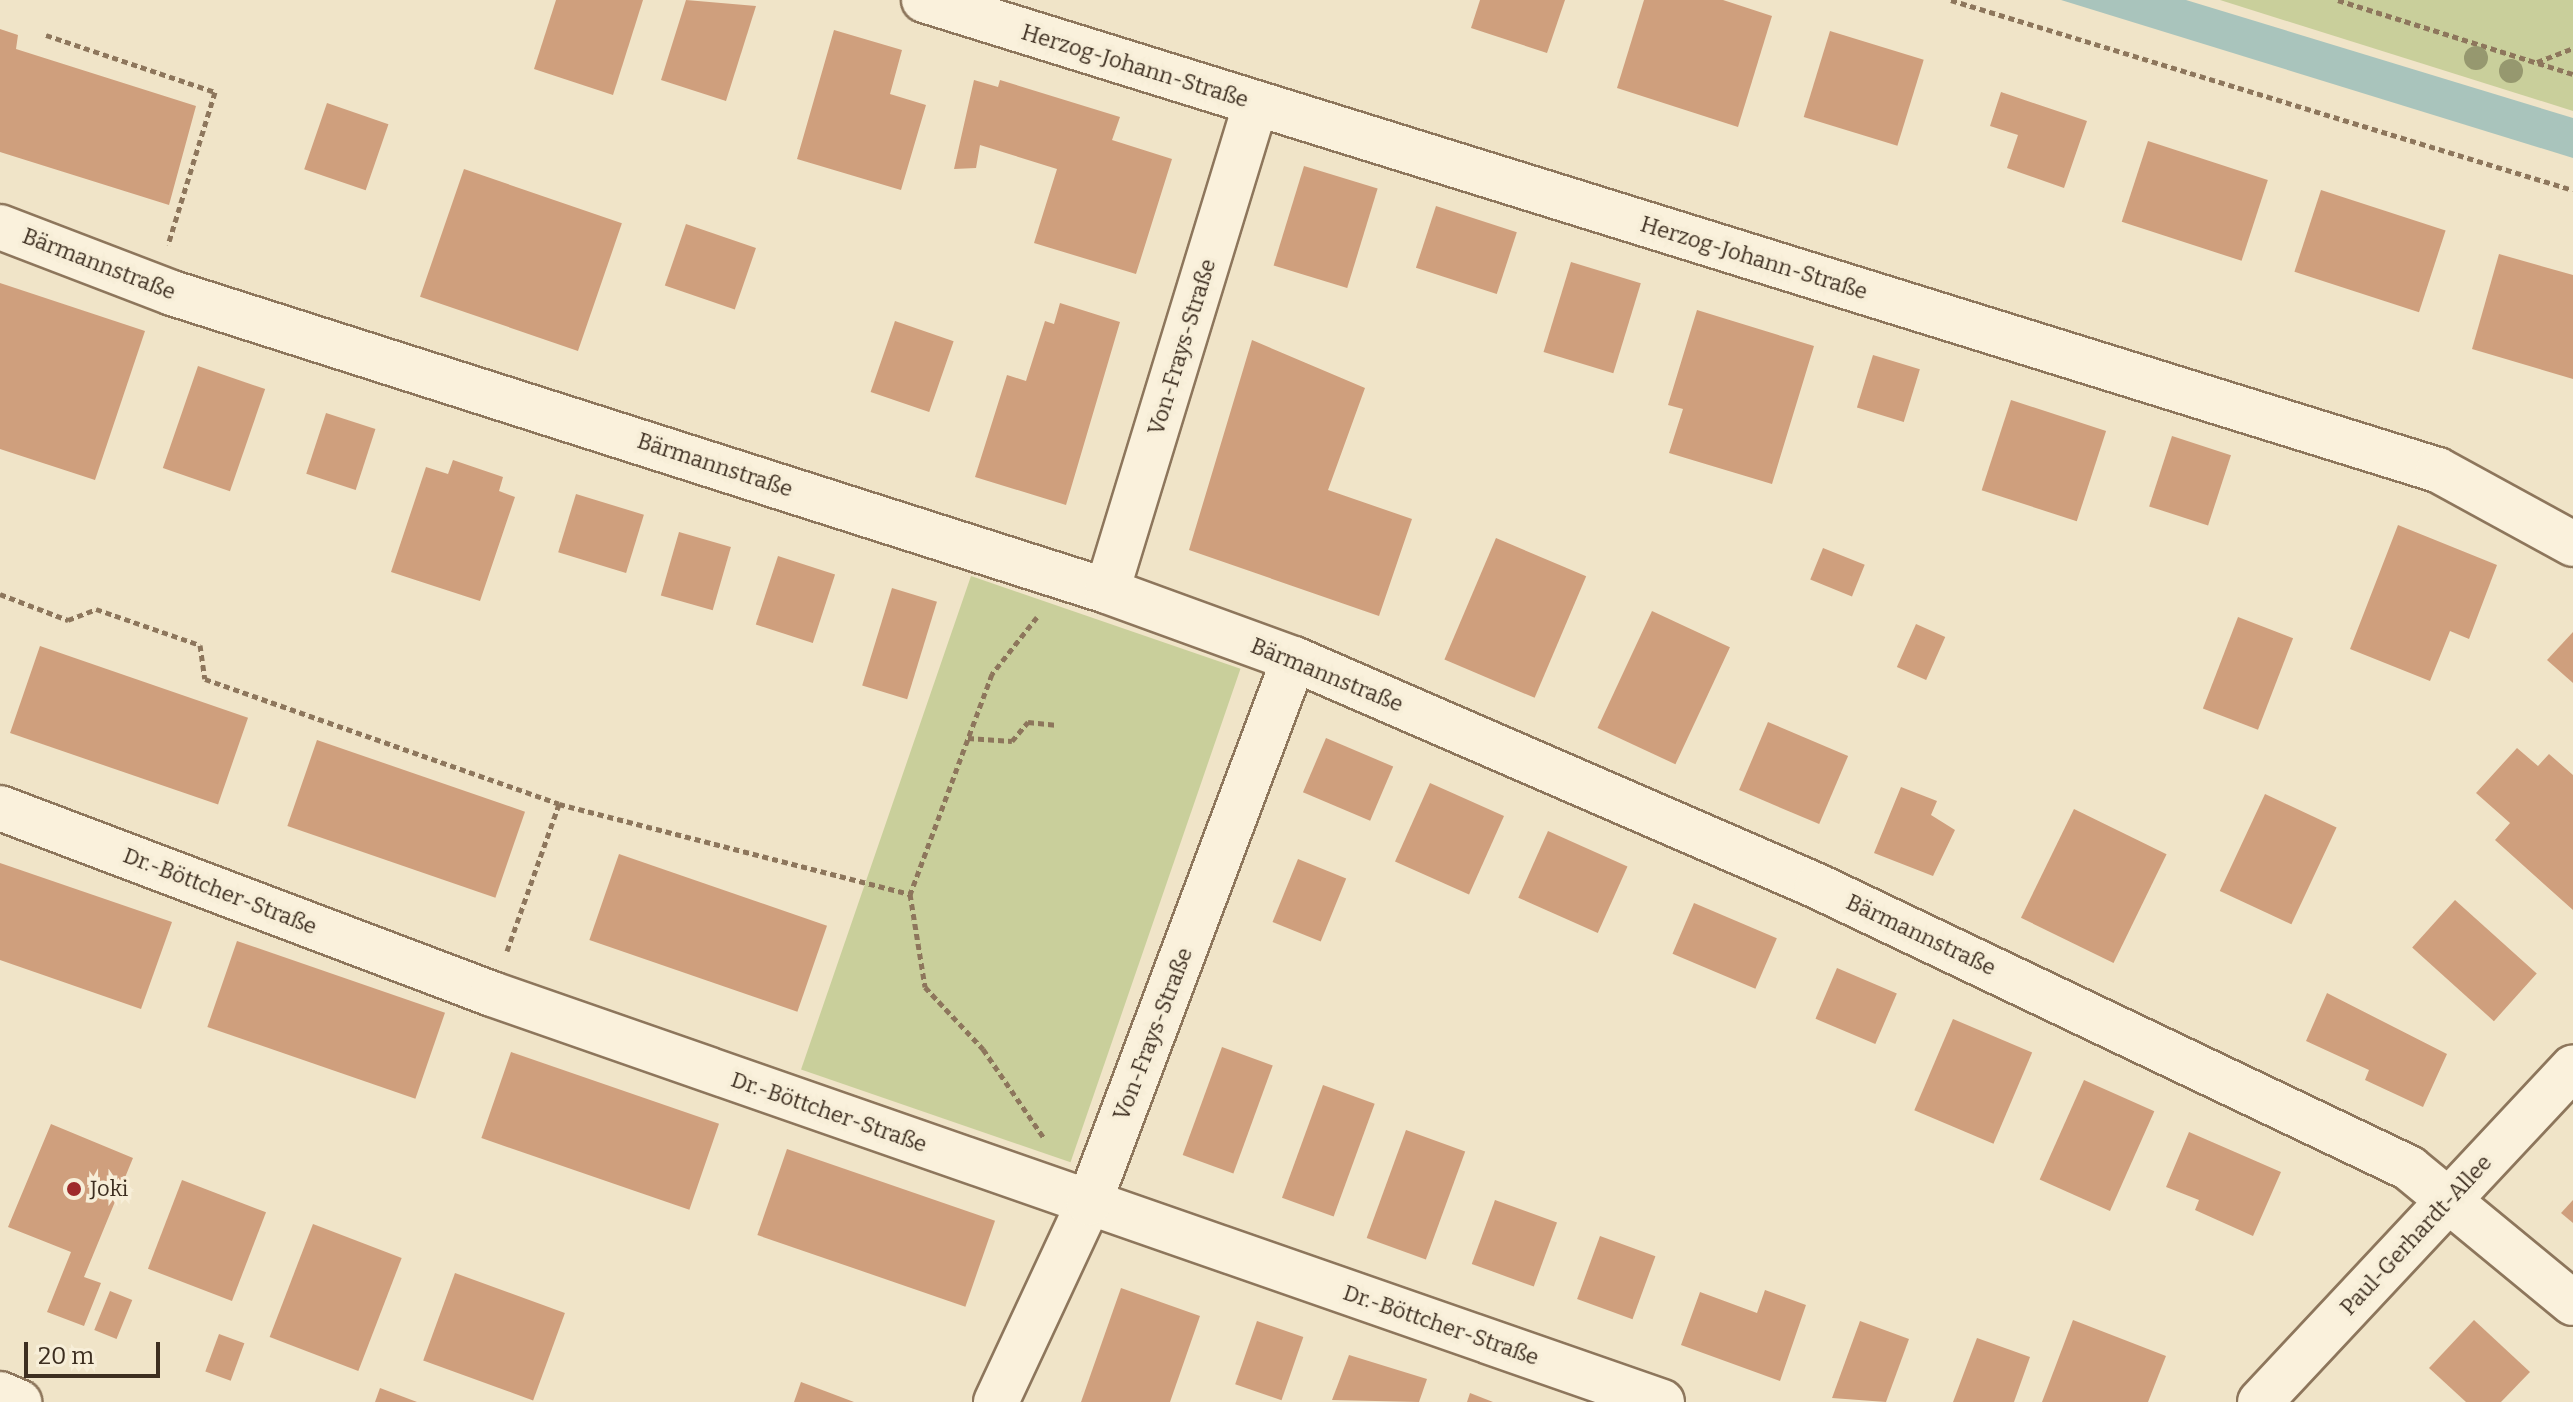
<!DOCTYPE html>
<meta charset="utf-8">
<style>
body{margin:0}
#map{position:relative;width:2573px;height:1402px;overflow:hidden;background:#f0e4c8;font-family:Bitter,serif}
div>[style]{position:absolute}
.green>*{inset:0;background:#c9cf9b;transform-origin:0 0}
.water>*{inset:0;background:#a9c4bc}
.building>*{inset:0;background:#cf9f7d;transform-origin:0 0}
.path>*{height:5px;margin-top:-2.5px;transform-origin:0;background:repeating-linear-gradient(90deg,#8d765c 0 6px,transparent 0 10px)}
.roads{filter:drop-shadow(2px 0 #8d765c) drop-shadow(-2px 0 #8d765c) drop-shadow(0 2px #8d765c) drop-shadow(0 -2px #8d765c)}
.minor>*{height:44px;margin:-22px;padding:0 22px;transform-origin:22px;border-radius:22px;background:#faf1dc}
.trees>*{width:24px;height:24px;margin:-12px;border-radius:50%;background:#96986f}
.dots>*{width:22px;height:22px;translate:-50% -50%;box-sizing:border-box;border:4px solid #f7eed8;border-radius:50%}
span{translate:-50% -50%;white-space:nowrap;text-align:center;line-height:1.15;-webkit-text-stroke:7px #f7eed8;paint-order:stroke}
.street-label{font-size:22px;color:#3d2e20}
.poi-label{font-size:22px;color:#3d2e20}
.left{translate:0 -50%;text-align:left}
.scale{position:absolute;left:24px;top:1342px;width:136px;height:36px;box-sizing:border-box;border:4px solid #3d2e20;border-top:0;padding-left:10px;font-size:24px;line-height:28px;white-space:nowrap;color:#3d2e20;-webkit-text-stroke:6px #f7eed8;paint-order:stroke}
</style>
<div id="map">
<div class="green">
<i style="clip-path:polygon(2220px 0,2573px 0,2573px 111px)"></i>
<i style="left:971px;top:576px;width:285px;height:522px;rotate:19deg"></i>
</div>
<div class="water">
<i style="clip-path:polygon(2061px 0,2186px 0,2573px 118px,2573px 158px)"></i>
</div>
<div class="building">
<i style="clip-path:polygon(556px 0,643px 0,613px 95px,534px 69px)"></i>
<i style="clip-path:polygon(686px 0,756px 6px,726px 101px,661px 80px)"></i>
<i style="clip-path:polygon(1480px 0,1565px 0,1547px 53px,1471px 28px)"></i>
<i style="clip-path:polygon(1644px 0,1723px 0,1772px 16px,1738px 127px,1617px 88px)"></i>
<i style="clip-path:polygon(0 29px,18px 35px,16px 49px,196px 106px,169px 205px,0 152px)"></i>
<i style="clip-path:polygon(834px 30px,902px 50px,890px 94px,926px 105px,901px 190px,797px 159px)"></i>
<i style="left:1830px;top:31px;width:98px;height:90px;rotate:17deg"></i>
<i style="clip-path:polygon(974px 80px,998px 87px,1000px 80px,1120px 117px,1112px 140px,1172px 159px,1136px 274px,1034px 243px,1057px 169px,980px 145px,976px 168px,954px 169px)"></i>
<i style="clip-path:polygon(2001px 92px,2087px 121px,2064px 188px,2007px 168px,2018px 135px,1990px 126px)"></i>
<i style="left:327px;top:103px;width:65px;height:70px;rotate:19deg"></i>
<i style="left:2148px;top:141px;width:126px;height:85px;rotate:18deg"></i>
<i style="left:1304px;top:166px;width:77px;height:104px;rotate:17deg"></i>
<i style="left:464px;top:169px;width:167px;height:135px;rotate:19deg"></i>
<i style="left:2321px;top:190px;width:131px;height:86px;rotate:18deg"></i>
<i style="left:1436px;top:206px;width:85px;height:65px;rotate:18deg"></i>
<i style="left:686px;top:224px;width:74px;height:65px;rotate:19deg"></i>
<i style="clip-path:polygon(2499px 254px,2573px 275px,2573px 379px,2472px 349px)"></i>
<i style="left:1571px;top:262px;width:73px;height:94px;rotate:17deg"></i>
<i style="clip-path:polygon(0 283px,145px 331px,95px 480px,0 449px)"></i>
<i style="clip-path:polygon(1060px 303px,1120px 322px,1066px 505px,975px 477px,1007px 375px,1026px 381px,1045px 321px,1054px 324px)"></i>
<i style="clip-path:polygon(1697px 310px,1814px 346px,1772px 484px,1669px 453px,1683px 409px,1668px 405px)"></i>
<i style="left:895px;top:321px;width:62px;height:75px;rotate:19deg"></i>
<i style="clip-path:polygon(1252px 340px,1365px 388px,1328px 490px,1412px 519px,1379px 616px,1189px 550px)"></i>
<i style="left:1873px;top:355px;width:49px;height:55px;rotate:17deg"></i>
<i style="left:198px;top:366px;width:71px;height:108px;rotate:19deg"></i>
<i style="left:2011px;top:400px;width:100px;height:95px;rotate:18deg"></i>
<i style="left:326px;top:413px;width:52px;height:64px;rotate:18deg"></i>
<i style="left:2172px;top:436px;width:62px;height:74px;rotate:18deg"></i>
<i style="clip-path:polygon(453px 460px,503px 477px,499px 491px,515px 497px,480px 601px,391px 572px,426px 467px,448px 474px)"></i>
<i style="left:576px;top:494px;width:71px;height:61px;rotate:17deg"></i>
<i style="clip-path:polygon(2398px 525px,2497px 565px,2469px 639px,2450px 631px,2430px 681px,2350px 649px)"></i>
<i style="left:679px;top:532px;width:54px;height:66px;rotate:16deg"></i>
<i style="left:1496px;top:538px;width:98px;height:132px;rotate:23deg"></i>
<i style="left:1823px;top:548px;width:45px;height:34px;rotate:22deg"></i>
<i style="left:778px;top:556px;width:60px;height:72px;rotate:18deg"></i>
<i style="left:892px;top:588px;width:47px;height:102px;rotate:17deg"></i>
<i style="left:1652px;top:611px;width:86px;height:129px;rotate:25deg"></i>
<i style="left:2238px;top:617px;width:59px;height:98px;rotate:21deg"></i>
<i style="left:1916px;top:624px;width:32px;height:47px;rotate:24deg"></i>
<i style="clip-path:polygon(2573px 632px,2573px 683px,2547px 660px)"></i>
<i style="left:40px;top:646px;width:220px;height:92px;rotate:19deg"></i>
<i style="left:1768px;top:722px;width:87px;height:74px;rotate:23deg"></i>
<i style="left:1326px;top:738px;width:73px;height:59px;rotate:23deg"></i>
<i style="left:317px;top:740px;width:220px;height:91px;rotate:19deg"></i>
<i style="clip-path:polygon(2517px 748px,2538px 766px,2549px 754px,2573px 775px,2573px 910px,2495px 840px,2510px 823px,2476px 793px)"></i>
<i style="left:1430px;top:783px;width:81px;height:86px;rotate:24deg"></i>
<i style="clip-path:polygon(1901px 787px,1937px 801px,1931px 815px,1955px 830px,1933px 876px,1874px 853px)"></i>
<i style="left:2265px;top:794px;width:79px;height:107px;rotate:25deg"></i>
<i style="left:2074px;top:809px;width:103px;height:121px;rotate:26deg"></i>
<i style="left:1548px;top:831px;width:87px;height:73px;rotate:24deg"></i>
<i style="left:619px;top:854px;width:220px;height:91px;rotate:19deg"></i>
<i style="left:1298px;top:859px;width:52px;height:68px;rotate:22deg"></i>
<i style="clip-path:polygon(0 863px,172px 922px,141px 1009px,0 960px)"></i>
<i style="left:2455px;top:900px;width:110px;height:64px;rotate:42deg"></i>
<i style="left:1694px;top:903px;width:90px;height:55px;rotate:23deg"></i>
<i style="left:237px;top:941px;width:220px;height:91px;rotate:19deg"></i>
<i style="left:1837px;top:968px;width:65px;height:55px;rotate:23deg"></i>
<i style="clip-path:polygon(2327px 993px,2447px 1054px,2423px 1107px,2365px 1080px,2369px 1070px,2306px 1041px)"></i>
<i style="left:1953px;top:1019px;width:86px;height:99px;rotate:23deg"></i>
<i style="left:1222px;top:1047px;width:54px;height:115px;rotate:20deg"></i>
<i style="left:511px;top:1052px;width:220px;height:91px;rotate:19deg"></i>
<i style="left:2084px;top:1080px;width:77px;height:109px;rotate:24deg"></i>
<i style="left:1323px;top:1085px;width:55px;height:120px;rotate:20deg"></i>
<i style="clip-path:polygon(51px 1124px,133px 1158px,84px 1277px,101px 1283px,84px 1326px,47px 1312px,71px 1252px,8px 1227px)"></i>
<i style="left:1406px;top:1130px;width:63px;height:115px;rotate:20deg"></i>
<i style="clip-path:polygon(2189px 1132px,2281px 1172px,2253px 1236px,2195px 1210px,2199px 1200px,2166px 1187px)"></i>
<i style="left:787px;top:1149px;width:220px;height:91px;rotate:19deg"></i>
<i style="left:182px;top:1180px;width:90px;height:95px;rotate:21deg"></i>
<i style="left:1495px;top:1200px;width:66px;height:68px;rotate:20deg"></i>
<i style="clip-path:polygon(2573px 1200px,2573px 1223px,2561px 1213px)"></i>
<i style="left:313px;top:1224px;width:95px;height:121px;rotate:21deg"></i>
<i style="left:1600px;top:1236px;width:59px;height:67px;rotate:20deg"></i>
<i style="left:455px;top:1273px;width:117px;height:93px;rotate:20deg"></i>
<i style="clip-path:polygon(1121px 1288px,1200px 1316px,1170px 1402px,1081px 1402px)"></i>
<i style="clip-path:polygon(1765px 1290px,1806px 1305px,1780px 1381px,1681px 1345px,1700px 1292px,1757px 1313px)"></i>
<i style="left:110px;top:1291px;width:24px;height:42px;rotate:22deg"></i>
<i style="clip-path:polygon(2073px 1320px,2166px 1356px,2148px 1402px,2042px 1402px)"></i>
<i style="clip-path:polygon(2474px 1320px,2530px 1372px,2501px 1402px,2466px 1402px,2429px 1368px)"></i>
<i style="left:1257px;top:1321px;width:49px;height:67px;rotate:19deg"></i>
<i style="clip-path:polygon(1860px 1321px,1909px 1339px,1886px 1402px,1832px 1398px)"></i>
<i style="left:219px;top:1334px;width:27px;height:40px;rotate:20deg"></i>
<i style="clip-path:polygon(1977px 1338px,2030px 1357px,2014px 1402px,1953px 1402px)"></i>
<i style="clip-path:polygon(1349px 1355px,1427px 1379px,1419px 1402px,1332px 1400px)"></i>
<i style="clip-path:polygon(801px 1382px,854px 1402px,794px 1402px)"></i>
<i style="clip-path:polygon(380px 1388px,417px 1402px,375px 1402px)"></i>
<i style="clip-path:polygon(1470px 1393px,1493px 1402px,1467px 1402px)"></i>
</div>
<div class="path">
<i style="left:1951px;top:0;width:650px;rotate:16.99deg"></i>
<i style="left:2338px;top:0;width:246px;rotate:17.5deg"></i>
<i style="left:46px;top:35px;width:178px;rotate:18.6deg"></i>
<i style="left:215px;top:92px;width:160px;rotate:107.1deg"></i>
<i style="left:2537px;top:62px;width:39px;rotate:-21deg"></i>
<i style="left:0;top:594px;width:73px;rotate:20.9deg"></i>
<i style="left:68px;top:620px;width:30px;rotate:-21deg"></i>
<i style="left:96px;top:609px;width:110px;rotate:19.1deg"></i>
<i style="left:200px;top:645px;width:34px;rotate:82deg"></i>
<i style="left:205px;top:679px;width:375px;rotate:19.4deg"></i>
<i style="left:559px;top:804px;width:362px;rotate:14.4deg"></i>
<i style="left:1037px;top:617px;width:73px;rotate:128.3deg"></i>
<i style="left:992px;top:674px;width:235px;rotate:110.4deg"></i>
<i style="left:910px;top:894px;width:94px;rotate:80.8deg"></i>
<i style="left:925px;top:987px;width:85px;rotate:46.9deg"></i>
<i style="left:983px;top:1049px;width:108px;rotate:55.6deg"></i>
<i style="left:968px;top:738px;width:44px;rotate:3.9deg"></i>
<i style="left:1012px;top:741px;width:25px;rotate:-50deg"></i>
<i style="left:1028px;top:722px;width:27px;rotate:6deg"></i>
<i style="left:507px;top:951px;width:156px;rotate:-70.5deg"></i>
</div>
<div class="roads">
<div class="minor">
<i style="left:924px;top:0;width:1585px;rotate:17.25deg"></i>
<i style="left:2438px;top:470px;width:154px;rotate:28.7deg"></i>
<i style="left:0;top:227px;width:184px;rotate:21deg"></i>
<i style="left:172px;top:293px;width:981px;rotate:17.68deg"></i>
<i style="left:1107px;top:591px;width:199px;rotate:20deg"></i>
<i style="left:1294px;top:659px;width:570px;rotate:23.46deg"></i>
<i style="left:1817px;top:886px;width:656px;rotate:25.47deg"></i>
<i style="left:2409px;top:1168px;width:212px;rotate:39.5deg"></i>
<i style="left:1107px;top:591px;width:510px;rotate:-73.02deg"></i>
<i style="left:0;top:808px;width:526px;rotate:20.71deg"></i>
<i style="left:492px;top:994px;width:1239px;rotate:19.22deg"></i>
<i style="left:0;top:1394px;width:21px;rotate:23deg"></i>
<i style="left:996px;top:1402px;width:220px;rotate:-65deg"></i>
<i style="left:1089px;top:1203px;width:581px;rotate:-69.35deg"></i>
<i style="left:2260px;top:1402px;width:458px;rotate:-46.9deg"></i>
</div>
</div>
<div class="trees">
<i style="left:2476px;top:58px"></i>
<i style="left:2511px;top:71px"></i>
</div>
<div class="dots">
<i style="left:74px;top:1189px;background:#9e2a2b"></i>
</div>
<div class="street-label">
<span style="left:1135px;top:66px;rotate:17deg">Herzog-Johann-Straße</span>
<span style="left:1754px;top:258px;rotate:17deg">Herzog-Johann-Straße</span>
<span style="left:99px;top:264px;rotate:21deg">Bärmannstraße</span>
<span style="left:1182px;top:347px;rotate:-73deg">Von-Frays-Straße</span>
<span style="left:715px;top:465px;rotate:18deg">Bärmannstraße</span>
<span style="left:1327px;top:675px;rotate:22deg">Bärmannstraße</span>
<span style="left:220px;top:891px;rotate:21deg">Dr.-Böttcher-Straße</span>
<span style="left:1921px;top:935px;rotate:25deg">Bärmannstraße</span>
<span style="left:1153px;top:1034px;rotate:-69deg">Von-Frays-Straße</span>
<span style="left:829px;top:1112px;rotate:19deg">Dr.-Böttcher-Straße</span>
<span style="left:2416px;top:1235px;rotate:-47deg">Paul-Gerhardt-Allee</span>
<span style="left:1441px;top:1325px;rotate:19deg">Dr.-Böttcher-Straße</span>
</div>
<div class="poi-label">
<span class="left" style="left:90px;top:1189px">Joki</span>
</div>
<div class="scale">20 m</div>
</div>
